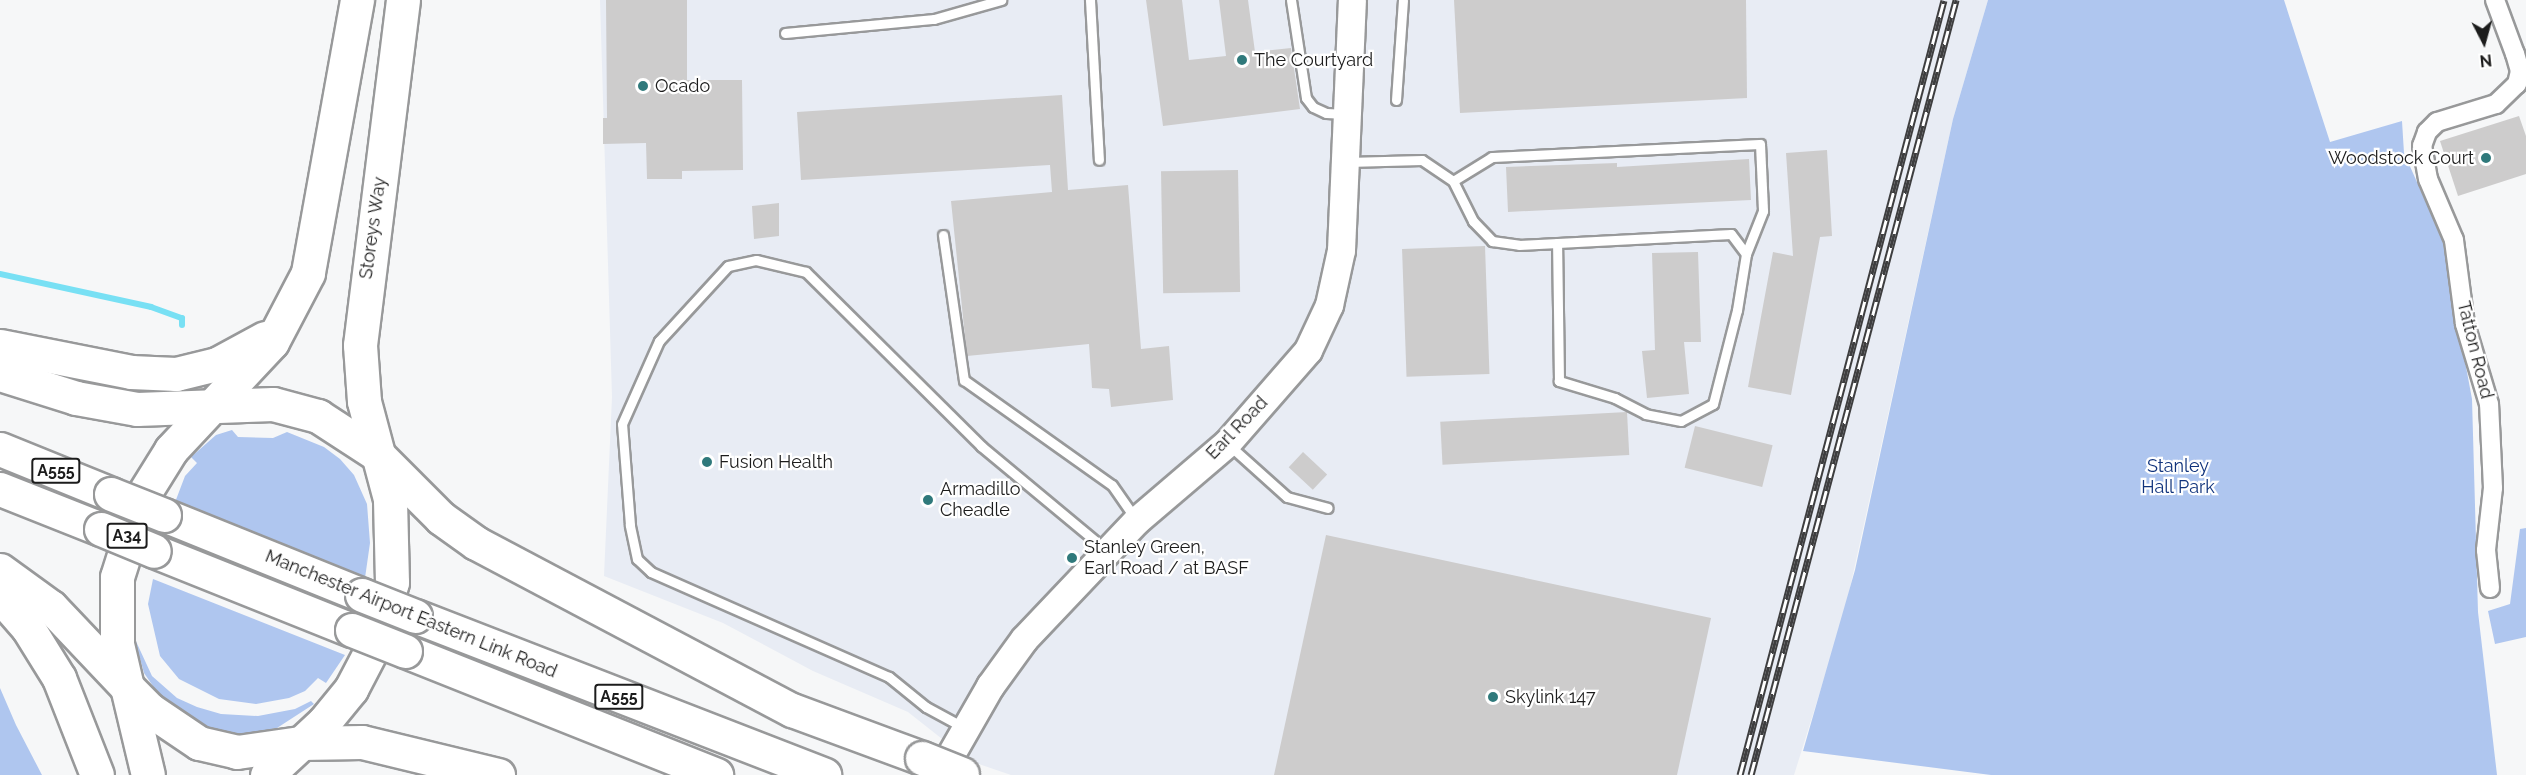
<!DOCTYPE html>
<style>
body{margin:0}
#map{position:relative;width:2526px;height:775px;overflow:hidden;background:#f6f7f8;font-family:Raleway,sans-serif}
div>[style]{position:absolute}
.built>*{inset:0;background:#e8ecf4}
.green>*{inset:0;background:#afc6ef}
.stream>*{height:6px;margin:-3px;padding:0 3px;transform-origin:3px;border-radius:3px;background:#78e0f4}
.building>*{inset:0;background:#cdcccc;transform-origin:0 0}
.roads{filter:drop-shadow(2px 0 #98999a) drop-shadow(-2px 0 #98999a) drop-shadow(0 2px #98999a) drop-shadow(0 -2px #98999a)}
.lane>*{height:9px;margin:-4.5px;padding:0 4.5px;transform-origin:4.5px;border-radius:4.5px;background:#fff}
.street>*{height:18px;margin:-9px;padding:0 9px;transform-origin:9px;border-radius:9px;background:#fff}
.secondary>*{height:27px;margin:-13.5px;padding:0 13.5px;transform-origin:13.5px;border-radius:13.5px;background:#fff}
.highway>*{height:33px;margin:-16.5px;padding:0 16.5px;transform-origin:16.5px;border-radius:16.5px;background:#fff}
.rail>*{height:7px;margin-top:-3.5px;transform-origin:0;background:repeating-linear-gradient(90deg,#fff 0 14px,#3e3e3f 0 28px);box-sizing:border-box;border-block:2px solid #3e3e3f}
.bridges{filter:drop-shadow(2px 0 #98999a) drop-shadow(-2px 0 #98999a) drop-shadow(0 2px #98999a) drop-shadow(0 -2px #98999a)}
.highway-bridge>*{height:33px;margin:-16.5px;padding:0 16.5px;transform-origin:16.5px;border-radius:16.5px;background:#fff}
.dots>*{width:16px;height:16px;translate:-50% -50%;box-sizing:border-box;border:3px solid #fff;border-radius:50%}
span{translate:-50% -50%;white-space:nowrap;text-align:center;line-height:1.15;-webkit-text-stroke:4.5px #fff;paint-order:stroke}
.shield-label span{padding:2px 4px;background:#fff;border:2px solid;border-radius:4px;-webkit-text-stroke-width:0}
.shield-label{font-size:16px;color:#1c1c1c;font-weight:700}
.poi-label{font-size:18px;color:#1c1c1c}
.left{translate:0 -50%;text-align:left}
.right{translate:-100% -50%;text-align:right}
.street-label{font-size:18px;color:#1c1c1c}
.park-label{font-size:18px;color:#10337c}
.north{position:absolute;left:2454px;top:12px;width:60px;height:60px;-webkit-text-stroke:4px #fff;paint-order:stroke;rotate:174deg;font-size:16px;font-weight:700;line-height:24px;text-align:center;color:#1c1c1c}
.north::after{content:'';display:block;margin:auto;width:21px;height:27px;background:#1c1c1c;clip-path:polygon(50% 0,100% 100%,50% 72%,0 100%)}
</style>
<div id="map">
<div class="built">
<i style="clip-path:polygon(600px 0,1988px 0,1953px 119px,1844px 615px,1794px 775px,1011px 775px,970px 761px,908px 712px,813px 671px,723px 623px,604px 576px,612px 397px)"></i>
</div>
<div class="green">
<i style="clip-path:polygon(1988px 0,2284px 0,2330px 142px,2402px 121px,2404px 153px,2442px 238px,2472px 399px,2478px 612px,2497px 775px,1991px 775px,1803px 751px,1855px 570px,1953px 119px)"></i>
<i style="clip-path:polygon(232px 430px,238px 437px,273px 438px,287px 432px,324px 447px,340px 459px,354px 475px,367px 504px,370px 543px,365px 578px,174px 505px,185px 476px,197px 463px,191px 457px,216px 435px)"></i>
<i style="clip-path:polygon(2526px 528px,2526px 637px,2495px 644px,2488px 611px,2510px 604px,2520px 529px)"></i>
<i style="clip-path:polygon(153px 579px,345px 655px,326px 683px,318px 678px,305px 691px,289px 698px,256px 704px,219px 699px,179px 679px,160px 656px,148px 604px)"></i>
<i style="clip-path:polygon(134px 637px,152px 676px,177px 698px,197px 707px,221px 714px,258px 716px,295px 709px,311px 701px,314px 704px,277px 728px,236px 736px,217px 734px,166px 705px,144px 673px)"></i>
<i style="clip-path:polygon(0 688px,16px 725px,42px 775px,0 775px)"></i>
</div>
<div class="stream">
<i style="left:0;top:274px;width:155px;rotate:12.3deg"></i>
<i style="left:151px;top:307px;width:33px;rotate:20deg"></i>
<i style="left:182px;top:318px;width:7px;rotate:90deg"></i>
</div>
<div class="building">
<i style="clip-path:polygon(606px 0,687px 0,687px 80px,742px 80px,743px 170px,682px 171px,682px 179px,647px 179px,646px 143px,603px 144px,603px 118px,607px 118px)"></i>
<i style="clip-path:polygon(1146px 0,1182px 0,1189px 60px,1226px 56px,1219px 0,1248px 0,1255px 52px,1291px 48px,1300px 109px,1163px 126px)"></i>
<i style="clip-path:polygon(1454px 0,1746px 0,1747px 98px,1460px 113px)"></i>
<i style="clip-path:polygon(1062px 95px,1068px 190px,1128px 185px,1141px 349px,1169px 346px,1173px 400px,1111px 407px,1109px 389px,1092px 388px,1089px 344px,967px 356px,951px 201px,1052px 192px,1050px 165px,801px 180px,797px 112px)"></i>
<i style="clip-path:polygon(2519px 116px,2526px 136px,2526px 174px,2458px 196px,2440px 141px)"></i>
<i style="clip-path:polygon(1827px 150px,1832px 236px,1820px 237px,1791px 395px,1748px 387px,1773px 252px,1793px 256px,1786px 153px)"></i>
<i style="clip-path:polygon(1749px 159px,1751px 200px,1508px 212px,1506px 167px,1617px 163px,1617px 167px)"></i>
<i style="left:1238px;top:170px;width:122px;height:77px;rotate:89deg"></i>
<i style="clip-path:polygon(779px 203px,779px 236px,754px 239px,752px 206px)"></i>
<i style="left:1485px;top:246px;width:128px;height:83px;rotate:88deg"></i>
<i style="clip-path:polygon(1698px 252px,1701px 342px,1684px 342px,1689px 394px,1647px 398px,1642px 351px,1655px 350px,1652px 253px)"></i>
<i style="left:1627px;top:412px;width:43px;height:187px;rotate:87deg"></i>
<i style="left:1695px;top:426px;width:80px;height:43px;rotate:14deg"></i>
<i style="left:1303px;top:452px;width:33px;height:21px;rotate:43deg"></i>
<i style="clip-path:polygon(1326px 535px,1711px 618px,1677px 775px,1274px 775px)"></i>
</div>
<div class="roads">
<div class="lane">
<i style="left:1090px;top:0;width:160px;rotate:86.8deg"></i>
<i style="left:1291px;top:0;width:99px;rotate:81.3deg"></i>
<i style="left:1306px;top:98px;width:11px;rotate:52deg"></i>
<i style="left:1313px;top:107px;width:14px;rotate:25deg"></i>
<i style="left:1326px;top:113px;width:20px;rotate:3deg"></i>
<i style="left:785px;top:33px;width:150px;rotate:-5.4deg"></i>
<i style="left:934px;top:19px;width:70px;rotate:-15.8deg"></i>
<i style="left:1396px;top:100px;width:100px;rotate:-86deg"></i>
<i style="left:1347px;top:162px;width:75px;rotate:-1.5deg"></i>
<i style="left:1422px;top:160px;width:37px;rotate:34deg"></i>
<i style="left:1453px;top:181px;width:45px;rotate:63.4deg"></i>
<i style="left:1473px;top:221px;width:28px;rotate:46deg"></i>
<i style="left:1492px;top:241px;width:27px;rotate:8deg"></i>
<i style="left:1519px;top:245px;width:212px;rotate:-3deg"></i>
<i style="left:1731px;top:234px;width:25px;rotate:53deg"></i>
<i style="left:1746px;top:254px;width:57px;rotate:99.1deg"></i>
<i style="left:1737px;top:310px;width:97px;rotate:104.3deg"></i>
<i style="left:1713px;top:404px;width:36px;rotate:152deg"></i>
<i style="left:1681px;top:421px;width:36px;rotate:-169deg"></i>
<i style="left:1646px;top:414px;width:35px;rotate:-153deg"></i>
<i style="left:1615px;top:398px;width:59px;rotate:-163.1deg"></i>
<i style="left:1559px;top:381px;width:138px;rotate:-90.8deg"></i>
<i style="left:1453px;top:181px;width:46px;rotate:-31.6deg"></i>
<i style="left:1492px;top:157px;width:268px;rotate:-2.8deg"></i>
<i style="left:1760px;top:144px;width:67px;rotate:87.4deg"></i>
<i style="left:1763px;top:211px;width:46px;rotate:111.6deg"></i>
<i style="left:943px;top:235px;width:147px;rotate:81.8deg"></i>
<i style="left:964px;top:380px;width:181px;rotate:35.4deg"></i>
<i style="left:1112px;top:485px;width:40px;rotate:55.1deg"></i>
<i style="left:1229px;top:445px;width:78px;rotate:41.9deg"></i>
<i style="left:1287px;top:497px;width:42px;rotate:15deg"></i>
<i style="left:963px;top:727px;width:42px;rotate:-151.6deg"></i>
<i style="left:926px;top:707px;width:48px;rotate:-141deg"></i>
<i style="left:889px;top:677px;width:260px;rotate:-156.2deg"></i>
<i style="left:651px;top:572px;width:19px;rotate:-137deg"></i>
<i style="left:637px;top:559px;width:35px;rotate:-102deg"></i>
<i style="left:630px;top:525px;width:101px;rotate:-94.5deg"></i>
<i style="left:622px;top:424px;width:91px;rotate:-66deg"></i>
<i style="left:659px;top:341px;width:102px;rotate:-47.4deg"></i>
<i style="left:728px;top:266px;width:29px;rotate:-12deg"></i>
<i style="left:756px;top:260px;width:51px;rotate:13.5deg"></i>
<i style="left:806px;top:272px;width:247px;rotate:44.8deg"></i>
<i style="left:981px;top:446px;width:161px;rotate:39.7deg"></i>
</div>
<div class="street">
<i style="left:2490px;top:588px;width:38px;rotate:-96deg"></i>
<i style="left:2486px;top:550px;width:62px;rotate:-83.6deg"></i>
<i style="left:2493px;top:488px;width:84px;rotate:-92.7deg"></i>
<i style="left:2489px;top:404px;width:84px;rotate:-106.7deg"></i>
<i style="left:2465px;top:324px;width:85px;rotate:-97.5deg"></i>
<i style="left:2454px;top:240px;width:66px;rotate:-113.1deg"></i>
<i style="left:2428px;top:179px;width:34px;rotate:-100deg"></i>
<i style="left:2422px;top:146px;width:15px;rotate:-70deg"></i>
<i style="left:2427px;top:132px;width:14px;rotate:-45deg"></i>
<i style="left:2437px;top:122px;width:62px;rotate:-17deg"></i>
<i style="left:2496px;top:104px;width:29px;rotate:-44deg"></i>
<i style="left:2517px;top:84px;width:13px;rotate:-77deg"></i>
<i style="left:2520px;top:71px;width:18px;rotate:-106deg"></i>
<i style="left:2515px;top:54px;width:58px;rotate:-110.3deg"></i>
</div>
<div class="secondary">
<i style="left:939px;top:775px;width:103px;rotate:-60.2deg"></i>
<i style="left:990px;top:686px;width:58px;rotate:-54.1deg"></i>
<i style="left:1024px;top:639px;width:164px;rotate:-46.5deg"></i>
<i style="left:1137px;top:520px;width:118px;rotate:-40.5deg"></i>
<i style="left:1227px;top:443px;width:123px;rotate:-48.9deg"></i>
<i style="left:1308px;top:350px;width:50px;rotate:-65deg"></i>
<i style="left:1329px;top:305px;width:56px;rotate:-77.7deg"></i>
<i style="left:1341px;top:250px;width:250px;rotate:-87.5deg"></i>
</div>
<div class="highway">
<i style="left:357px;top:0;width:277px;rotate:100.2deg"></i>
<i style="left:308px;top:273px;width:78px;rotate:117.6deg"></i>
<i style="left:272px;top:342px;width:148px;rotate:133.1deg"></i>
<i style="left:171px;top:450px;width:53px;rotate:121.9deg"></i>
<i style="left:143px;top:495px;width:86px;rotate:107.6deg"></i>
<i style="left:117px;top:577px;width:67px;rotate:90deg"></i>
<i style="left:117px;top:644px;width:44px;rotate:76.9deg"></i>
<i style="left:127px;top:687px;width:33px;rotate:45deg"></i>
<i style="left:150px;top:710px;width:59px;rotate:34deg"></i>
<i style="left:199px;top:743px;width:39px;rotate:13deg"></i>
<i style="left:237px;top:752px;width:65px;rotate:-8deg"></i>
<i style="left:301px;top:743px;width:61px;rotate:-0.9deg"></i>
<i style="left:362px;top:742px;width:140px;rotate:13.6deg"></i>
<i style="left:0;top:346px;width:134px;rotate:11.2deg"></i>
<i style="left:131px;top:372px;width:45px;rotate:2.5deg"></i>
<i style="left:176px;top:374px;width:42px;rotate:-13.7deg"></i>
<i style="left:217px;top:364px;width:55px;rotate:-28.4deg"></i>
<i style="left:0;top:374px;width:80px;rotate:17.5deg"></i>
<i style="left:76px;top:398px;width:62px;rotate:10.2deg"></i>
<i style="left:137px;top:409px;width:136px;rotate:-2.1deg"></i>
<i style="left:273px;top:404px;width:47px;rotate:14.9deg"></i>
<i style="left:318px;top:416px;width:72px;rotate:33deg"></i>
<i style="left:378px;top:455px;width:89px;rotate:45deg"></i>
<i style="left:441px;top:518px;width:43px;rotate:35.5deg"></i>
<i style="left:476px;top:543px;width:357px;rotate:27.9deg"></i>
<i style="left:792px;top:710px;width:139px;rotate:20.3deg"></i>
<i style="left:0;top:449px;width:120px;rotate:22.1deg"></i>
<i style="left:0;top:489px;width:109px;rotate:21.6deg"></i>
<i style="left:164px;top:515px;width:214px;rotate:22deg"></i>
<i style="left:154px;top:551px;width:213px;rotate:21.8deg"></i>
<i style="left:0;top:570px;width:63px;rotate:36deg"></i>
<i style="left:51px;top:607px;width:110px;rotate:46.5deg"></i>
<i style="left:127px;top:687px;width:90px;rotate:76.6deg"></i>
<i style="left:0;top:596px;width:43px;rotate:48.8deg"></i>
<i style="left:28px;top:628px;width:59px;rotate:58.2deg"></i>
<i style="left:59px;top:678px;width:104px;rotate:68.6deg"></i>
<i style="left:415px;top:616px;width:439px;rotate:21.2deg"></i>
<i style="left:405px;top:651px;width:335px;rotate:21.7deg"></i>
<i style="left:267px;top:775px;width:78px;rotate:-42.9deg"></i>
<i style="left:324px;top:722px;width:43px;rotate:-50.7deg"></i>
<i style="left:351px;top:689px;width:52px;rotate:-62.4deg"></i>
<i style="left:375px;top:643px;width:63px;rotate:-74.4deg"></i>
<i style="left:392px;top:582px;width:83px;rotate:-91.4deg"></i>
<i style="left:390px;top:499px;width:101px;rotate:-104.9deg"></i>
<i style="left:364px;top:401px;width:56px;rotate:-94.1deg"></i>
<i style="left:360px;top:345px;width:348px;rotate:-82.9deg"></i>
</div>
</div>
<div class="rail">
<i style="left:1740px;top:775px;width:801px;rotate:-75.25deg"></i>
<i style="left:1751px;top:775px;width:802px;rotate:-75.18deg"></i>
</div>
<div class="bridges">
<div class="highway-bridge">
<i style="left:111px;top:494px;width:57px;rotate:21.6deg"></i>
<i style="left:101px;top:529px;width:57px;rotate:22.5deg"></i>
<i style="left:362px;top:595px;width:57px;rotate:21.6deg"></i>
<i style="left:352px;top:630px;width:57px;rotate:21.6deg"></i>
<i style="left:922px;top:758px;width:43px;rotate:21.8deg"></i>
</div>
</div>
<div class="dots">
<i style="left:1242px;top:60px;background:#2f797b"></i>
<i style="left:643px;top:86px;background:#2f797b"></i>
<i style="left:2486px;top:158px;background:#2f797b"></i>
<i style="left:707px;top:462px;background:#2f797b"></i>
<i style="left:928px;top:500px;background:#2f797b"></i>
<i style="left:1072px;top:558px;background:#2f797b"></i>
<i style="left:1493px;top:697px;background:#2f797b"></i>
</div>
<div class="shield-label">
<span style="left:56px;top:471px">A555</span>
<span style="left:127px;top:536px">A34</span>
<span style="left:619px;top:697px">A555</span>
</div>
<div class="poi-label">
<span class="left" style="left:1254px;top:60px">The Courtyard</span>
<span class="left" style="left:655px;top:86px">Ocado</span>
<span class="right" style="left:2474px;top:158px">Woodstock Court</span>
<span class="left" style="left:719px;top:462px">Fusion Health</span>
<span class="left" style="left:940px;top:500px">Armadillo<br>Cheadle</span>
<span class="left" style="left:1084px;top:558px">Stanley Green,<br>Earl Road / at BASF</span>
<span class="left" style="left:1505px;top:697px">Skylink 147</span>
</div>
<div class="street-label">
<span style="left:373px;top:228px;rotate:-82deg">Storeys Way</span>
<span style="left:2475px;top:350px;rotate:76deg">Tatton Road</span>
<span style="left:1237px;top:428px;rotate:-46deg">Earl Road</span>
<span style="left:411px;top:614px;rotate:22deg">Manchester Airport Eastern Link Road</span>
</div>
<div class="park-label">
<span style="left:2178px;top:477px">Stanley<br>Hall Park</span>
</div>
<div class="north">N</div>
</div>
